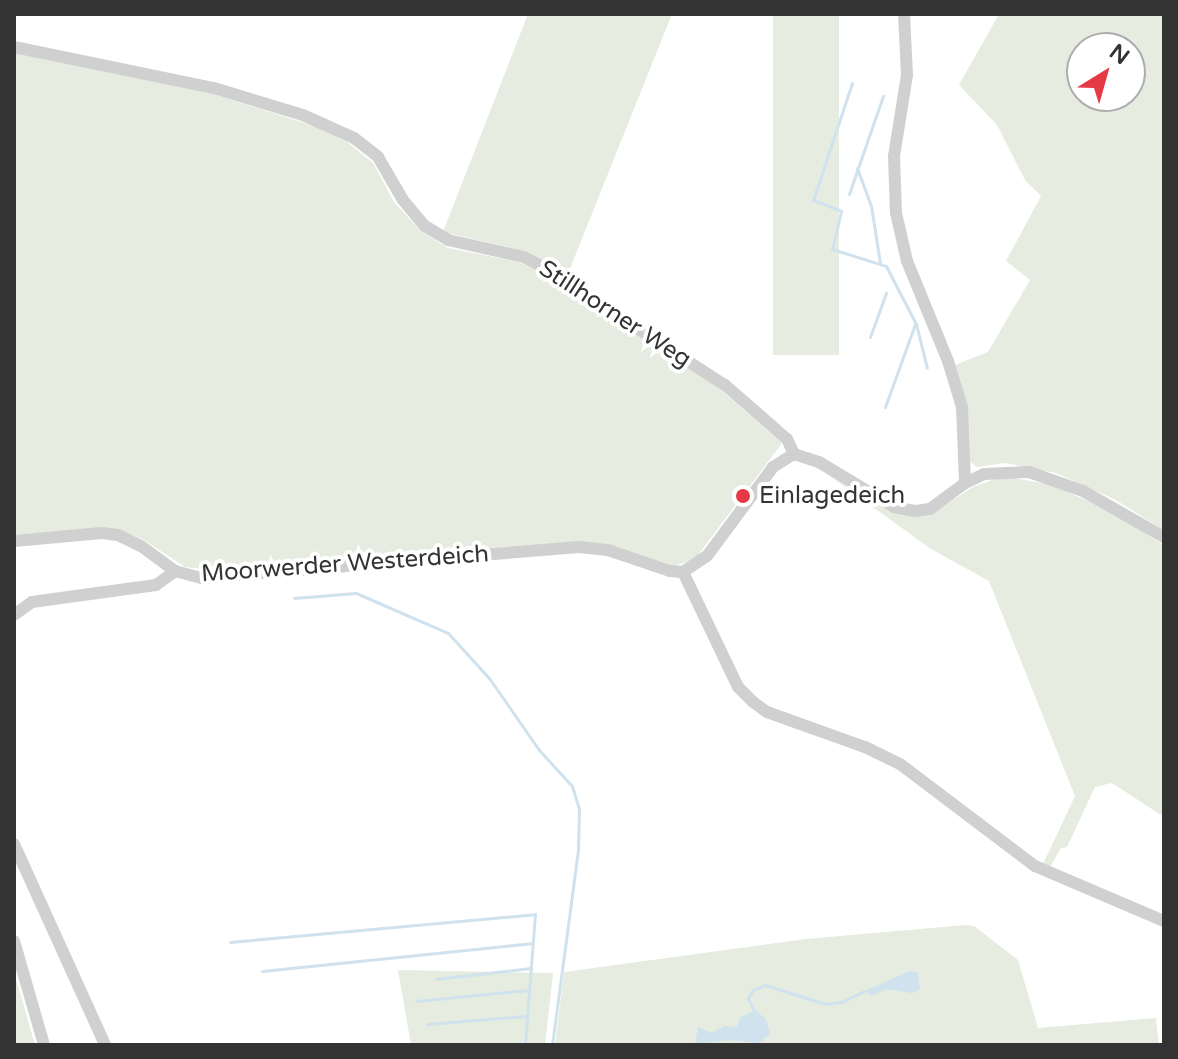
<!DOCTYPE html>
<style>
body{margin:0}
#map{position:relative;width:1178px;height:1059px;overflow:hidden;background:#fff;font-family:"Varela Round",sans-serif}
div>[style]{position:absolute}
.green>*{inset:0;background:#e6ecdf;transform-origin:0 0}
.water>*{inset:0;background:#cfe2ee}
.stream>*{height:3px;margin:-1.5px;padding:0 1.5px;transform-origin:1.5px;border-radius:1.5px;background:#cfe2ee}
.street>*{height:12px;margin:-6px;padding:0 6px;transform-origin:6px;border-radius:6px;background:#d0d0d0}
.dots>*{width:22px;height:22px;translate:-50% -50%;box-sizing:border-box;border:4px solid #fff;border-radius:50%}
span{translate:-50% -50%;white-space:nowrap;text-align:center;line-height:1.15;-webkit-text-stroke:8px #fff;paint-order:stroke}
.street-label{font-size:24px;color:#333}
.poi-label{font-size:24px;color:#333}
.left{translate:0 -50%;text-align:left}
.frame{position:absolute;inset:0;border:16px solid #333;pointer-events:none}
.north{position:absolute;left:1066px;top:32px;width:80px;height:80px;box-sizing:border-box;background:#fff;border:2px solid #adadad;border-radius:50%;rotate:37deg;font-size:22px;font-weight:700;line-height:32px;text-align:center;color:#333}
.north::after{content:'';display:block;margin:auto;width:28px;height:36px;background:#e63946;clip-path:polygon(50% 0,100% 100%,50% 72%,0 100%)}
</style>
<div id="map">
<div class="green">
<i style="clip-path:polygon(528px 14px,672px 14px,567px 276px,516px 249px,443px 232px)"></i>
<i style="left:773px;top:14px;width:66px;height:341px"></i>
<i style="clip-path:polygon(evenodd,999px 14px,1164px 14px,1164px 530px,1114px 499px,1056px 473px,1005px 463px,977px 467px,970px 462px,969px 423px,955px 365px,988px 352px,1030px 280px,1006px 261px,1041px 196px,1025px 180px,997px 125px,959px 85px,999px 14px,1082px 48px,1130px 48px,1130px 96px,1082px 96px,1082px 48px)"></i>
<i style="clip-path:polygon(14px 53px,213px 94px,317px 127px,347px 142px,373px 163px,394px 202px,421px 231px,448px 248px,519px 262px,552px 278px,708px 379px,782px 443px,695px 559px,674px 566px,609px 544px,579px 542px,214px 570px,185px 567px,144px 540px,121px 531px,101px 528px,14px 535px)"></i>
<i style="clip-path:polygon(823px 471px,890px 512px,931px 514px,973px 487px,1003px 476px,1052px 485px,1108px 510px,1164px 545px,1164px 817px,1112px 783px,1095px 787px,1067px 847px,1061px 848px,1050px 867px,1043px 864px,1075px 796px,989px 581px,931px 549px)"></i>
<i style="clip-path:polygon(965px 925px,974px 926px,1018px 960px,1038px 1028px,1156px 1018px,1159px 1045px,555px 1045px,564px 972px,806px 939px)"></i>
<i style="clip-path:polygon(398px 970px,553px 973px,545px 1045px,411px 1045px)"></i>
<i style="clip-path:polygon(14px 973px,19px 989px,35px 1045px,14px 1045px)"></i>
</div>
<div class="water">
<i style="clip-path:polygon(909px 971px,918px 973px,920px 989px,912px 993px,886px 989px,872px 996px,865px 991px)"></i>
<i style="clip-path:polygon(755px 1010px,766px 1019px,770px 1034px,759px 1043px,731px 1040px,695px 1044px,698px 1027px,712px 1033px,724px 1026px,737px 1027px,740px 1018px)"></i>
</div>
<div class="stream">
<i style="left:852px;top:83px;width:123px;rotate:108.4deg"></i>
<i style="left:813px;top:200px;width:30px;rotate:21deg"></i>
<i style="left:841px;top:211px;width:39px;rotate:103deg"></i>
<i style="left:832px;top:249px;width:57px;rotate:17.5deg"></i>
<i style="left:886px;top:266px;width:65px;rotate:62.7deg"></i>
<i style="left:916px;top:324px;width:45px;rotate:76deg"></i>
<i style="left:857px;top:168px;width:40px;rotate:69.8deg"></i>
<i style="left:871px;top:206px;width:58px;rotate:81deg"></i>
<i style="left:849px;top:194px;width:104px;rotate:-70.9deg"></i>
<i style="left:870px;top:337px;width:47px;rotate:-70deg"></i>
<i style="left:885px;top:407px;width:88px;rotate:-70.1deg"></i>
<i style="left:294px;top:598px;width:62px;rotate:-4.6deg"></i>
<i style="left:356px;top:593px;width:100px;rotate:23.5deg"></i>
<i style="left:448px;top:633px;width:61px;rotate:47.7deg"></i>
<i style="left:489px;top:678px;width:88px;rotate:55.2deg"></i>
<i style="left:539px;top:750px;width:49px;rotate:47.5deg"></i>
<i style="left:572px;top:786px;width:24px;rotate:73deg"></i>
<i style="left:579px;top:809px;width:41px;rotate:91.4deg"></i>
<i style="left:578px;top:850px;width:197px;rotate:97.6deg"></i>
<i style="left:230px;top:942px;width:306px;rotate:-5.2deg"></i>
<i style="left:535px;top:914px;width:131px;rotate:94.4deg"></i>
<i style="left:262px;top:971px;width:271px;rotate:-5.9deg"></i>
<i style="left:436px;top:979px;width:96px;rotate:-6.6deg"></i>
<i style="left:416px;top:1001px;width:113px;rotate:-5.6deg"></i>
<i style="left:755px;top:1013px;width:17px;rotate:-115deg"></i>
<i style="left:748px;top:998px;width:9px;rotate:-58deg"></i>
<i style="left:753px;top:990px;width:13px;rotate:-23deg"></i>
<i style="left:765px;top:985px;width:63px;rotate:17.6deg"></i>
<i style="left:825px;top:1004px;width:16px;rotate:-7deg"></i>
<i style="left:841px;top:1002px;width:26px;rotate:-25deg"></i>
<i style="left:427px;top:1024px;width:100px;rotate:-4.6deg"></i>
</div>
<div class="street">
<i style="left:904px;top:14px;width:61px;rotate:87.2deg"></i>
<i style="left:907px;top:75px;width:82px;rotate:99.1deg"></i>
<i style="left:894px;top:156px;width:57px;rotate:88deg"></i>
<i style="left:896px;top:213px;width:49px;rotate:77.1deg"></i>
<i style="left:907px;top:261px;width:108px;rotate:67.7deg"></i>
<i style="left:948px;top:361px;width:48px;rotate:73.1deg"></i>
<i style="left:962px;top:407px;width:76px;rotate:87.7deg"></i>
<i style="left:14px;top:47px;width:204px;rotate:11.6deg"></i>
<i style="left:214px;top:88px;width:93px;rotate:16.9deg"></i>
<i style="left:303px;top:115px;width:56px;rotate:24.3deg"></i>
<i style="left:354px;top:138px;width:31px;rotate:38deg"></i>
<i style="left:378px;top:157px;width:50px;rotate:59.8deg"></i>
<i style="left:403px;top:200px;width:34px;rotate:50deg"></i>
<i style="left:425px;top:226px;width:27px;rotate:31deg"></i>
<i style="left:448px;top:240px;width:78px;rotate:12.6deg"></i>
<i style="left:524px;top:257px;width:21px;rotate:28deg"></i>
<i style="left:543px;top:267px;width:217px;rotate:33deg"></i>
<i style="left:725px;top:385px;width:82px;rotate:41.1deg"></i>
<i style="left:787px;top:439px;width:17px;rotate:65deg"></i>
<i style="left:794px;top:454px;width:26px;rotate:18deg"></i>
<i style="left:819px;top:462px;width:87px;rotate:31deg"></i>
<i style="left:894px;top:507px;width:21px;rotate:11deg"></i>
<i style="left:915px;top:511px;width:15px;rotate:-8deg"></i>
<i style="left:930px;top:509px;width:44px;rotate:-36.6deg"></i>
<i style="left:965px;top:483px;width:21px;rotate:-25deg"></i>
<i style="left:984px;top:474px;width:45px;rotate:-2.5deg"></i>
<i style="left:1029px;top:472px;width:57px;rotate:19.4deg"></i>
<i style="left:1083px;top:491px;width:93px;rotate:29.6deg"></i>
<i style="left:14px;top:541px;width:88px;rotate:-5.2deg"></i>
<i style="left:102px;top:533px;width:16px;rotate:7deg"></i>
<i style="left:118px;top:535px;width:25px;rotate:26deg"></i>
<i style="left:141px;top:546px;width:42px;rotate:36.3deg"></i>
<i style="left:175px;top:571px;width:28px;rotate:15deg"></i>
<i style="left:202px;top:578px;width:378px;rotate:-4.7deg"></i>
<i style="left:579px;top:547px;width:29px;rotate:6deg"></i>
<i style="left:608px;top:550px;width:65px;rotate:18.7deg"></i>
<i style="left:670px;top:571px;width:13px;rotate:4deg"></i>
<i style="left:683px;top:572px;width:29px;rotate:-34deg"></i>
<i style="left:707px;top:556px;width:111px;rotate:-53.4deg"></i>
<i style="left:773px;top:467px;width:25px;rotate:-32deg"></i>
<i style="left:683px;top:572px;width:127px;rotate:64.4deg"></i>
<i style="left:738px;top:687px;width:21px;rotate:45deg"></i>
<i style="left:753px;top:702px;width:17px;rotate:36deg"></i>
<i style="left:767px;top:712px;width:104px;rotate:19.7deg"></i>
<i style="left:865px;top:747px;width:39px;rotate:26deg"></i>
<i style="left:900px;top:764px;width:169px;rotate:37.1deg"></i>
<i style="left:1035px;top:866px;width:140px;rotate:23.1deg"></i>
<i style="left:14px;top:615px;width:22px;rotate:-36deg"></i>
<i style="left:32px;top:602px;width:125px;rotate:-7.8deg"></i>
<i style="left:156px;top:585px;width:24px;rotate:-36deg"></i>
<i style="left:14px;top:844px;width:221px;rotate:65.6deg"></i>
<i style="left:14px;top:941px;width:108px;rotate:73.9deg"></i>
</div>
<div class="dots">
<i style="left:743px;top:496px;background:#e63946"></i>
</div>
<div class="street-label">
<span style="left:615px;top:314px;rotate:33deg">Stillhorner Weg</span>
<span style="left:345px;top:564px;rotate:-4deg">Moorwerder Westerdeich</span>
</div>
<div class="poi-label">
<span class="left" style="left:759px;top:496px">Einlagedeich</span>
</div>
<div class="frame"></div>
<div class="north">N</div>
</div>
